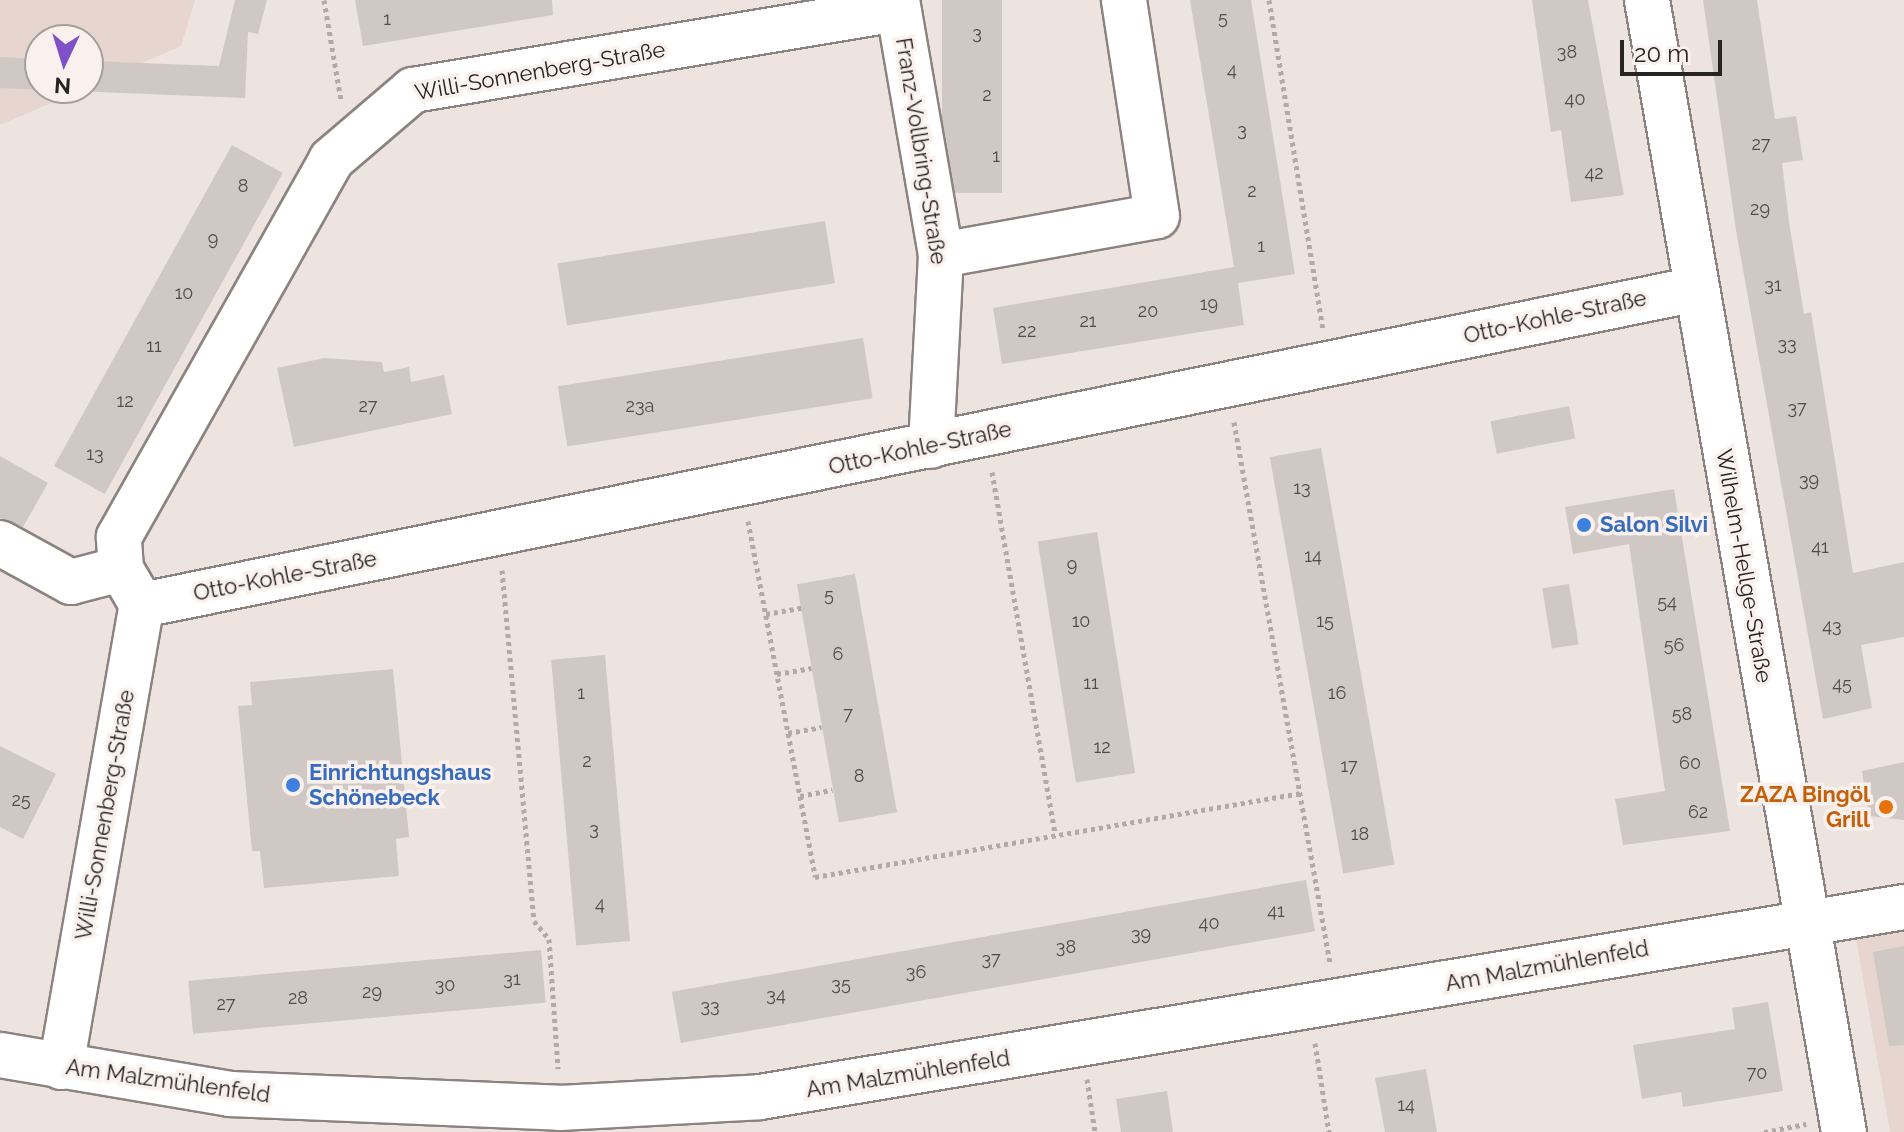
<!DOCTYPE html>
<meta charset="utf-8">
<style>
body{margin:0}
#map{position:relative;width:1904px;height:1132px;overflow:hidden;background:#ede4e0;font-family:Raleway,sans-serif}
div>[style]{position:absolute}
.built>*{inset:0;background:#e6d6cf}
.building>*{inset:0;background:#d0c8c4;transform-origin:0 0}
.path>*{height:5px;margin-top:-2.5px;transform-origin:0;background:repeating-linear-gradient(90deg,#b1aaa7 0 4px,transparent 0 8px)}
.roads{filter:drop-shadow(2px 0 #8b8380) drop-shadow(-2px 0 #8b8380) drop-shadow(0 2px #8b8380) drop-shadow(0 -2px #8b8380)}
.minor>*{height:44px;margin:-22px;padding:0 22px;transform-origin:22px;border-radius:22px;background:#fff}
.major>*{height:44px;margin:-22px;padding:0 22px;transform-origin:22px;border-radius:22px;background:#fff}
.dots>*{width:22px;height:22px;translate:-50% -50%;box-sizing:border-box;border:4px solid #faf1ee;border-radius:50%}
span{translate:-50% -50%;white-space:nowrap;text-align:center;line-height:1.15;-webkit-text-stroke:7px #faf1ee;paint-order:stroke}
.number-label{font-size:18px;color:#504c4a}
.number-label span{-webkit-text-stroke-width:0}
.street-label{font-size:22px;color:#262321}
.shop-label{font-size:22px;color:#366cbe;font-weight:700}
.left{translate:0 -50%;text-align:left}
.food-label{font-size:22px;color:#c56008;font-weight:700}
.right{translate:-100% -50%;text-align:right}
.north{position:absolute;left:24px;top:24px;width:80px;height:80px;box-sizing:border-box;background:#faf1ee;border:2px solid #a59f9c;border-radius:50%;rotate:184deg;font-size:22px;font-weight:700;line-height:32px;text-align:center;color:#262321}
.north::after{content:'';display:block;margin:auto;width:28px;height:36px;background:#8050c8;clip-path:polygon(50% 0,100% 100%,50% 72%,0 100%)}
.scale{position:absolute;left:1620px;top:40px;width:102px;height:36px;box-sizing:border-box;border:4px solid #262321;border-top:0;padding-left:10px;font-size:24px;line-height:28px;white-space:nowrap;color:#262321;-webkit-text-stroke:6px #faf1ee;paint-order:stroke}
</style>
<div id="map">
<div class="built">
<i style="clip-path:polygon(0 0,195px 0,181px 46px,88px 87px,88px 40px,40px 40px,40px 88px,86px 88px,0 125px)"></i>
<i style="clip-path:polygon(1904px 932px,1904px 1132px,1890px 1132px,1856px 939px)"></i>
</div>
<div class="building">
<i style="clip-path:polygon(235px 0,267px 0,258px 34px,248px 32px,245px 98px,0 88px,0 57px,40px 59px,40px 88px,88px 88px,88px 61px,219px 66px)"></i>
<i style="clip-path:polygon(355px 0,552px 0,553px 15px,363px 46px)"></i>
<i style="left:942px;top:0;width:60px;height:193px"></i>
<i style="clip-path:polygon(1190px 0,1251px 0,1295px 274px,1238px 283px,1244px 325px,1002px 364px,993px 308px,1234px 267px)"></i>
<i style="clip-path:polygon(1532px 0,1588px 0,1624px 195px,1571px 202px,1561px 130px,1551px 132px)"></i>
<i style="clip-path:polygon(1703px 0,1757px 0,1775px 119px,1796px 116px,1803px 160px,1782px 163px,1789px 222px,1804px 314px,1811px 312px,1853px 573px,1904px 562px,1904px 637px,1861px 645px,1872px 708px,1823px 719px,1736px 230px)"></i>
<i style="left:232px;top:145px;width:58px;height:367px;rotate:29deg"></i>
<i style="left:825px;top:221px;width:63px;height:271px;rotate:81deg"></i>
<i style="left:863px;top:338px;width:61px;height:309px;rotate:81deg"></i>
<i style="clip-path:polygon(324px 358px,382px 362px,384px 372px,409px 367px,411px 382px,444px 375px,452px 414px,294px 447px,277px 368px)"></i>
<i style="left:1569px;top:406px;width:33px;height:80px;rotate:79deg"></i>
<i style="left:1321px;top:448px;width:423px;height:52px;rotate:80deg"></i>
<i style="clip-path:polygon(0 456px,48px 483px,23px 527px,0 518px)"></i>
<i style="clip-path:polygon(1674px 489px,1730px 831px,1623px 845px,1615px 799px,1665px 791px,1629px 544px,1573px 554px,1565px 507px)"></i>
<i style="left:1097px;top:532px;width:244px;height:60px;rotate:81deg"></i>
<i style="left:855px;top:574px;width:242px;height:59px;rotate:80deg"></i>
<i style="left:1569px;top:584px;width:61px;height:27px;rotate:81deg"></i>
<i style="left:605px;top:655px;width:287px;height:54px;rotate:85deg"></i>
<i style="clip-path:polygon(393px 669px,409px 837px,396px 839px,399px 876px,264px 888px,260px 851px,252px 851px,238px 706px,252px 705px,250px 682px)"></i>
<i style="clip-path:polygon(0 746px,56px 774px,23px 839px,0 827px)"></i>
<i style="clip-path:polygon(1904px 762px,1904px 820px,1869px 816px,1862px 771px)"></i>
<i style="left:1306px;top:880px;width:52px;height:644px;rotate:80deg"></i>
<i style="clip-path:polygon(1904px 946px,1904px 1045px,1889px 1046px,1873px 952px)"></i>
<i style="left:541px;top:950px;width:53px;height:354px;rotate:85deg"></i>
<i style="clip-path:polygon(1768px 1002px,1783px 1091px,1683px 1107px,1681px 1092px,1642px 1099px,1633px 1045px,1735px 1029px,1732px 1008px)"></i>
<i style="clip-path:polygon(1426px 1069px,1437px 1132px,1385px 1132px,1375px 1078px)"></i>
<i style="clip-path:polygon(1167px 1091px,1173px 1132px,1121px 1132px,1116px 1099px)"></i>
</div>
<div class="path">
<i style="left:324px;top:0;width:101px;rotate:80.4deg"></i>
<i style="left:1269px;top:0;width:332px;rotate:80.7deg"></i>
<i style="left:1234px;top:422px;width:549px;rotate:79.94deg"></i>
<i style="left:992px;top:472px;width:366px;rotate:80.1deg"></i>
<i style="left:748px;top:521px;width:362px;rotate:79.3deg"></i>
<i style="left:815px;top:877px;width:492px;rotate:-9.8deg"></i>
<i style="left:502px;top:570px;width:352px;rotate:84.8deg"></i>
<i style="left:534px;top:921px;width:23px;rotate:50deg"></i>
<i style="left:549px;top:939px;width:130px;rotate:86deg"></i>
<i style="left:766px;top:614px;width:36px;rotate:-10deg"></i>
<i style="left:777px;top:674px;width:35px;rotate:-10deg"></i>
<i style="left:788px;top:733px;width:34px;rotate:-10deg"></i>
<i style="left:800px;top:796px;width:33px;rotate:-11deg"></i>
<i style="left:1315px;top:1043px;width:90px;rotate:81.1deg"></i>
<i style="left:1087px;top:1079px;width:54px;rotate:81.4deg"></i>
<i style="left:1764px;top:1132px;width:43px;rotate:-10.8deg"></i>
</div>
<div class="roads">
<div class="minor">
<i style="left:897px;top:0;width:259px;rotate:80.2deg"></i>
<i style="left:941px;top:255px;width:191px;rotate:93deg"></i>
<i style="left:941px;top:255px;width:219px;rotate:-10.2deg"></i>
<i style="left:1157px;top:216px;width:219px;rotate:-98.7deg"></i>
<i style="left:0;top:543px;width:81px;rotate:28.8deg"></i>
<i style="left:71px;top:582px;width:52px;rotate:-14.6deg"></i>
<i style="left:142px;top:605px;width:1587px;rotate:-11.49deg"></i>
<i style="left:0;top:1055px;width:233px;rotate:9.6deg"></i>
<i style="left:230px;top:1094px;width:330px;rotate:2.4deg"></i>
<i style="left:560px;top:1108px;width:200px;rotate:-3.1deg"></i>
<i style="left:760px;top:1097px;width:1160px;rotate:-9.43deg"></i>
<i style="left:61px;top:1067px;width:469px;rotate:-80.1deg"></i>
<i style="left:142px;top:605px;width:42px;rotate:-120.3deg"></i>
<i style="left:121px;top:569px;width:32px;rotate:-94deg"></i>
<i style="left:119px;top:537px;width:433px;rotate:-60.6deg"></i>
<i style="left:331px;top:160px;width:108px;rotate:-40.5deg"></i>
<i style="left:413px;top:90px;width:492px;rotate:-9.5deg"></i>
</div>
<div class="major">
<i style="left:1647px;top:0;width:1149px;rotate:80.13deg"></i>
</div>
</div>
<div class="dots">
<i style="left:1584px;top:525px;background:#3f7fe0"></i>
<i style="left:293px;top:785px;background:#3f7fe0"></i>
<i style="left:1886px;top:807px;background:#e8710a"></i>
</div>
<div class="number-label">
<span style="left:1223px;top:18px">5</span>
<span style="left:387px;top:19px">1</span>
<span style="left:977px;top:33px">3</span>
<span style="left:1567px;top:52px">38</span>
<span style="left:1232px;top:70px">4</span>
<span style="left:987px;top:95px">2</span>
<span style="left:1575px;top:99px">40</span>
<span style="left:1242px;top:130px">3</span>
<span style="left:1761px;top:144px">27</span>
<span style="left:996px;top:156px">1</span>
<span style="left:1594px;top:173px">42</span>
<span style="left:243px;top:186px">8</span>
<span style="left:1252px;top:191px">2</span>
<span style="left:1760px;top:209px">29</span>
<span style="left:213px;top:239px">9</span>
<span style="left:1261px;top:246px">1</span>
<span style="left:1773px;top:285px">31</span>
<span style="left:184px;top:293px">10</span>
<span style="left:1209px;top:304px">19</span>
<span style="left:1148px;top:311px">20</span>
<span style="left:1088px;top:321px">21</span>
<span style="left:1027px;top:331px">22</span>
<span style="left:1787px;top:344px">33</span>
<span style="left:154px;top:346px">11</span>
<span style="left:125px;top:401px">12</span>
<span style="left:368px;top:406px">27</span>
<span style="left:640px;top:406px">23a</span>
<span style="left:1797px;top:408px">37</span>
<span style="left:95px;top:454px">13</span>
<span style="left:1809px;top:480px">39</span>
<span style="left:1302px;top:488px">13</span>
<span style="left:1820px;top:547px">41</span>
<span style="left:1313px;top:556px">14</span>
<span style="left:1072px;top:565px">9</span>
<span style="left:829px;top:595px">5</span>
<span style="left:1667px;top:602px">54</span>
<span style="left:1081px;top:621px">10</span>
<span style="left:1325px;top:621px">15</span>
<span style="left:1832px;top:626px">43</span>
<span style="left:1674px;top:645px">56</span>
<span style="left:838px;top:654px">6</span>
<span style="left:1091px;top:683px">11</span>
<span style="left:1842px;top:684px">45</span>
<span style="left:581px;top:693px">1</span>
<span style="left:1337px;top:693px">16</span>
<span style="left:848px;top:714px">7</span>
<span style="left:1682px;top:714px">58</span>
<span style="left:1102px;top:747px">12</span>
<span style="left:587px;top:761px">2</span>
<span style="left:1690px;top:763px">60</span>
<span style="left:1349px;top:766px">17</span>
<span style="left:859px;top:776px">8</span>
<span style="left:21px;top:800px">25</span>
<span style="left:1698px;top:812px">62</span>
<span style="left:594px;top:829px">3</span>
<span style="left:1360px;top:834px">18</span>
<span style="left:600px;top:904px">4</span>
<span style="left:1276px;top:911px">41</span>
<span style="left:1209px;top:923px">40</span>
<span style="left:1141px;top:934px">39</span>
<span style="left:1066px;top:947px">38</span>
<span style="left:991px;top:959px">37</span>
<span style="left:916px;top:972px">36</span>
<span style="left:512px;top:979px">31</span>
<span style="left:841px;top:984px">35</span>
<span style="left:445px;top:985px">30</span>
<span style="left:372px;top:992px">29</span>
<span style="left:776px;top:995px">34</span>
<span style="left:298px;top:998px">28</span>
<span style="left:226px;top:1004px">27</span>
<span style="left:710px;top:1006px">33</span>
<span style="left:1757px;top:1073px">70</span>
<span style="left:1406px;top:1105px">14</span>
</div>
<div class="street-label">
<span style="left:540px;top:71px;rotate:-10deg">Willi-Sonnenberg-Straße</span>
<span style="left:921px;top:151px;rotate:81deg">Franz-Vollbring-Straße</span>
<span style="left:1555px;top:317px;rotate:-12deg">Otto-Kohle-Straße</span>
<span style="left:920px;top:448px;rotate:-12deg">Otto-Kohle-Straße</span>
<span style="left:1744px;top:566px;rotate:80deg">Wilhelm-Hellge-Straße</span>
<span style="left:285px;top:576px;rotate:-11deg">Otto-Kohle-Straße</span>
<span style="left:105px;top:815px;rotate:-80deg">Willi-Sonnenberg-Straße</span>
<span style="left:1547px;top:966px;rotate:-10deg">Am Malzmühlenfeld</span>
<span style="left:908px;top:1074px;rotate:-9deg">Am Malzmühlenfeld</span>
<span style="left:168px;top:1081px;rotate:8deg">Am Malzmühlenfeld</span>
</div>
<div class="shop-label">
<span class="left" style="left:1600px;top:525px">Salon Silvi</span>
<span class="left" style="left:309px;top:785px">Einrichtungshaus<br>Schönebeck</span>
</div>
<div class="food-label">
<span class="right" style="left:1870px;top:807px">ZAZA Bingöl<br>Grill</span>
</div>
<div class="north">N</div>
<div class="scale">20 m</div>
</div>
